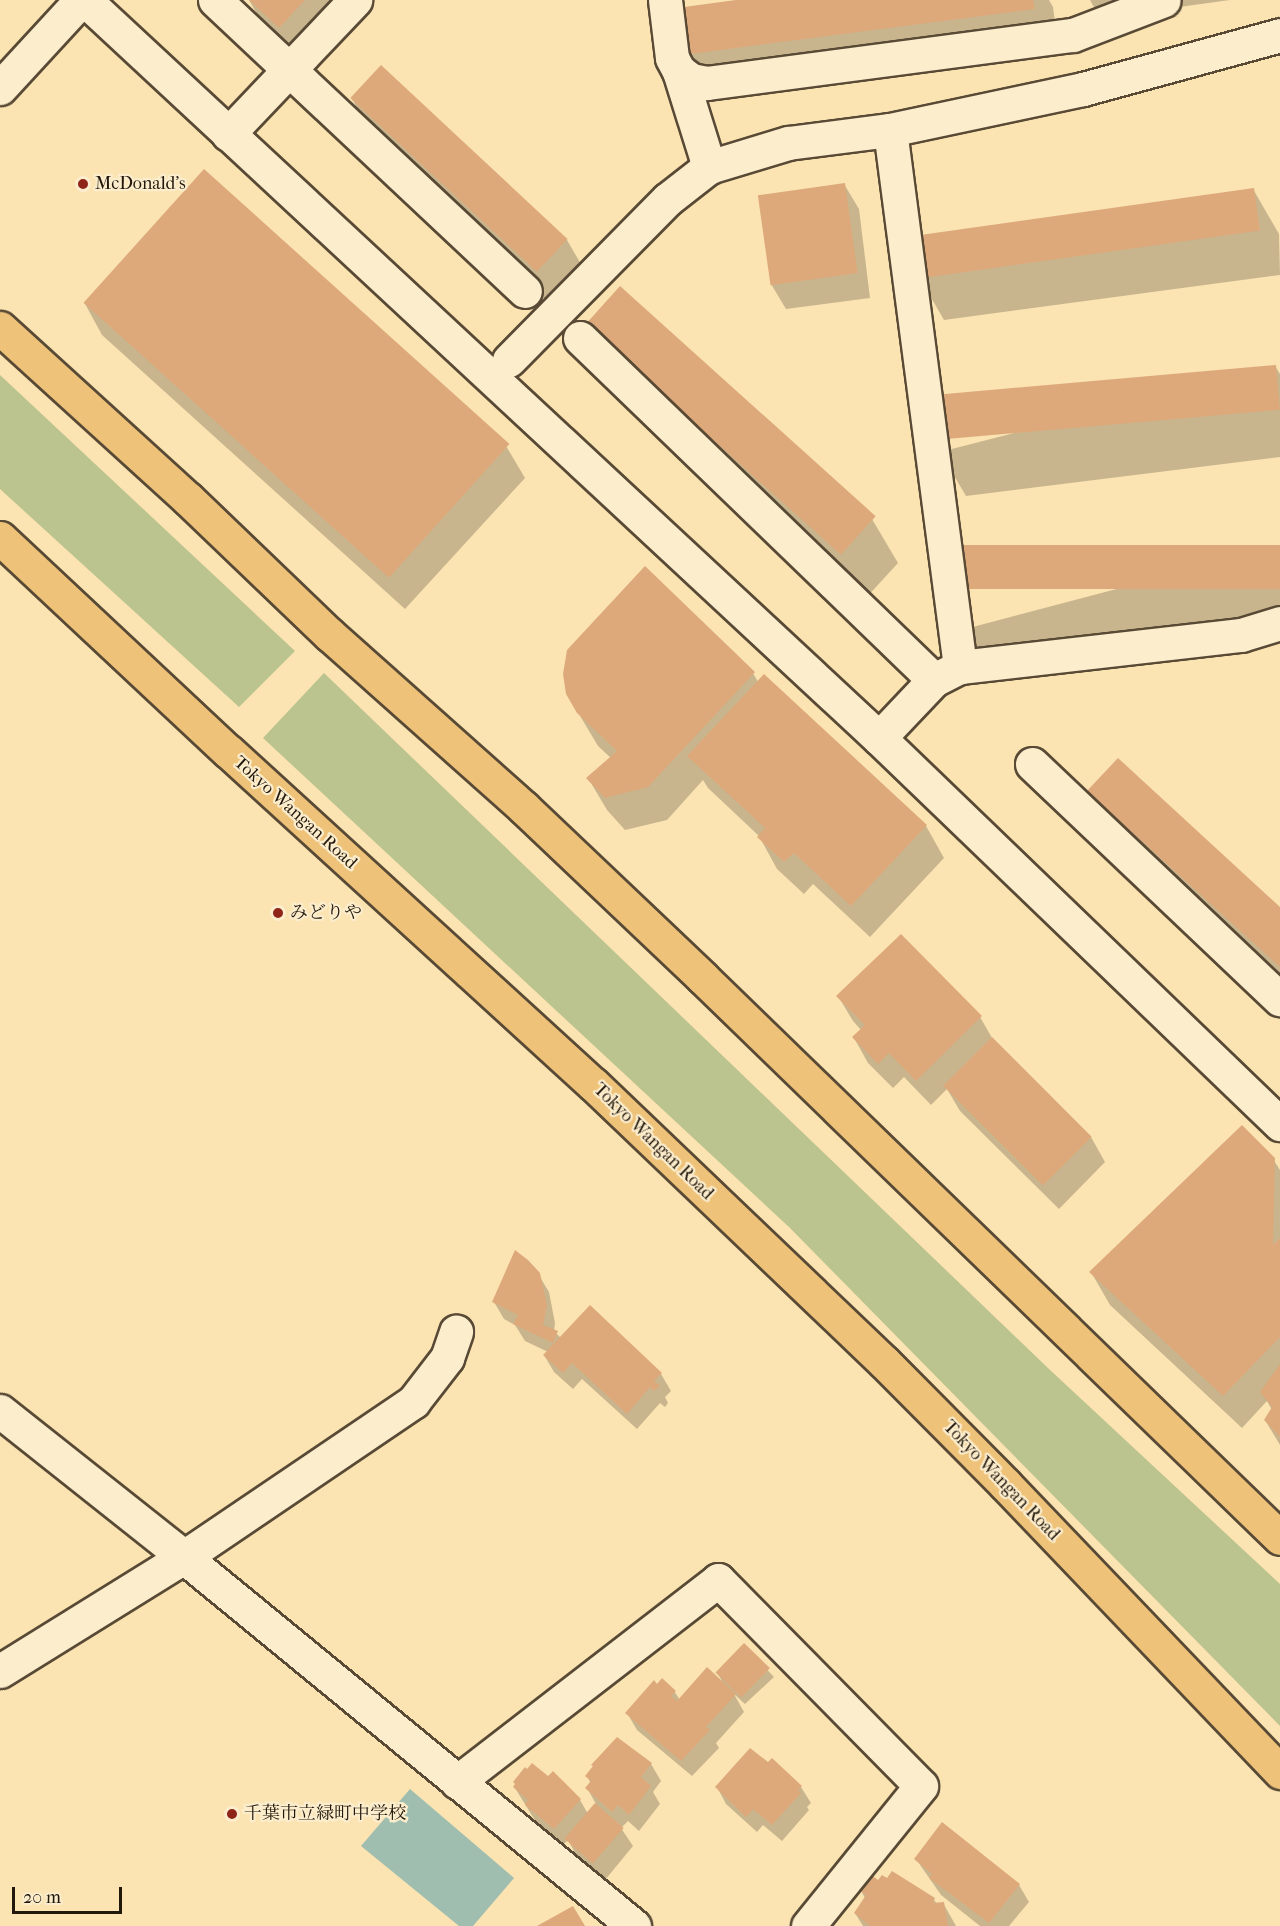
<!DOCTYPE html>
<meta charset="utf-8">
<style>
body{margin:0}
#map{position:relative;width:1280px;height:1926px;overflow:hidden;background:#fbe3b2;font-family:"IM FELL French Canon","Noto Serif JP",serif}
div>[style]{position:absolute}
.green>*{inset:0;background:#bbc48f}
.water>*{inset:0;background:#9fbeaf}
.shadow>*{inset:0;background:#0003}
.building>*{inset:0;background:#dda97b;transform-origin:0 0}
.roads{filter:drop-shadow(2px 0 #584a35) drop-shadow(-2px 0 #584a35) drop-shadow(0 2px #584a35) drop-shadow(0 -2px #584a35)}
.minor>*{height:33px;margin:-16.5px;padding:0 16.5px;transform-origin:16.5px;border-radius:16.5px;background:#fcedcd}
.highway>*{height:33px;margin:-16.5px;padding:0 16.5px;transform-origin:16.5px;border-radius:16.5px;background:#eec279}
.dots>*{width:16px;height:16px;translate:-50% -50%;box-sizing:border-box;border:3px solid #fcedcd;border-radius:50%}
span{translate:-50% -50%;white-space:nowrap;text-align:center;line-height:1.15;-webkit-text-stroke:4.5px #fcedcd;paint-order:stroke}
.poi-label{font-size:18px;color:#21170b}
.left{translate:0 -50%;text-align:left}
.street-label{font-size:18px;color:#21170b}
.scale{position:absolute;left:12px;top:1887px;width:110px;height:27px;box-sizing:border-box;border:3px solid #21170b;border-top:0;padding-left:8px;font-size:18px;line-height:21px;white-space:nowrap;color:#21170b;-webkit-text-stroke:4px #fcedcd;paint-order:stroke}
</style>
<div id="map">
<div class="green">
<i style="clip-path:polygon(0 375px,295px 651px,239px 707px,0 489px)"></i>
<i style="clip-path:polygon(324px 673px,1049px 1369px,1280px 1584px,1280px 1726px,789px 1227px,263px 738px)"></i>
</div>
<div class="water">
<i style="clip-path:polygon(410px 1789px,514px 1878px,473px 1926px,459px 1926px,361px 1846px)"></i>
</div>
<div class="shadow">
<i style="clip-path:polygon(249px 0,372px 0,305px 72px,273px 42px)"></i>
<i style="clip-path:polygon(747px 0,1049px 0,1053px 7px,1059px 53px,717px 98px,692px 54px)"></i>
<i style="clip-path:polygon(1090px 0,1230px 0,1100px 18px)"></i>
<i style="clip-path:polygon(381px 67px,567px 240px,593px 285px,563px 316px,378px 143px,352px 99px)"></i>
<i style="clip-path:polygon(844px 184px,859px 209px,870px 298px,786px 309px,771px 284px)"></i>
<i style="clip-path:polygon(1253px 189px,1279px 234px,1280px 275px,944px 320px,918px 275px)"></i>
<i style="clip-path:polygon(620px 288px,872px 519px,898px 563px,865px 599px,613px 368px)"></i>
<i style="clip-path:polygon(84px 302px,506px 446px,525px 478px,405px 609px,102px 335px)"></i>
<i style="clip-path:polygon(1275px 366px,1280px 374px,1280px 457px,966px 496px,940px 452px)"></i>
<i style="clip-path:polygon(1280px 546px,1280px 636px,991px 673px,965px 629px)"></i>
<i style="clip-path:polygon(753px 673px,758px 682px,926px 826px,944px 858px,870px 937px,813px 884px,804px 894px,777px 869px,759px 836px,708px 788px,703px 780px,667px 820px,625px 830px,607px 810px,588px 778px,611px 758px,598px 746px,567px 694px)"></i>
<i style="clip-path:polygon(1089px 791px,1280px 909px,1280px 986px,1115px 835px)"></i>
<i style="clip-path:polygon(838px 996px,980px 1017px,995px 1043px,1091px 1137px,1105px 1162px,1059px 1209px,960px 1111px,947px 1089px,931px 1105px,904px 1077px,893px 1088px,868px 1063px,854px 1038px,861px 1030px,853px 1021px)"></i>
<i style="clip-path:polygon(1273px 1159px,1280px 1170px,1280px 1445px,1265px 1420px,1272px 1410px,1267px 1401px,1242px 1428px,1110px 1305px,1091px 1272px)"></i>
<i style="clip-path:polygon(538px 1274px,549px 1292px,555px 1323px,554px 1331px,561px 1338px,590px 1307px,661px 1374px,671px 1391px,665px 1397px,668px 1403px,665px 1407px,660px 1403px,637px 1429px,582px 1379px,573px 1389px,554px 1372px,544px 1355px,548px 1352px,525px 1341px,515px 1325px,504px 1319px,494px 1302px)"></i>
<i style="clip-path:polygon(744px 1645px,774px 1677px,745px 1704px,734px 1694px,744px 1712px,716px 1743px,719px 1748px,692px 1776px,637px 1730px,627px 1713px,657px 1686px,674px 1691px,680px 1700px,723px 1683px,717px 1672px)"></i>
<i style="clip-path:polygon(617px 1739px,651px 1764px,661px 1781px,653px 1792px,660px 1804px,639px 1831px,628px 1821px,621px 1828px,633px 1846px,605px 1880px,578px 1858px,568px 1840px,564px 1844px,536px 1822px,515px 1788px,580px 1800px,588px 1814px,596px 1804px,587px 1788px,591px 1784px,587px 1776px)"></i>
<i style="clip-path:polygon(717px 1787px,801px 1787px,811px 1803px,807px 1807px,809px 1810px,782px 1841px,763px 1825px,757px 1832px,726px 1804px)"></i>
<i style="clip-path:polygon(916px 1859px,1019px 1885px,1029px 1902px,1009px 1926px,980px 1926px,941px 1895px)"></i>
<i style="clip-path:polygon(879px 1882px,934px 1900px,937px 1904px,943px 1903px,956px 1926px,863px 1926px,855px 1913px,865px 1898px,860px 1889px)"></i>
</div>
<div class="building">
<i style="clip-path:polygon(249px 0,305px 0,279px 28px)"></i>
<i style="clip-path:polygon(736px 0,1033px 0,1035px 9px,690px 54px,684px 7px)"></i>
<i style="left:381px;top:65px;width:255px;height:45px;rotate:43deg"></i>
<i style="left:204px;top:169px;width:411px;height:180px;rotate:42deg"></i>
<i style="left:845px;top:183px;width:91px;height:88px;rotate:82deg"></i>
<i style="left:1254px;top:188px;width:43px;height:346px;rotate:82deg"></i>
<i style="left:620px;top:286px;width:344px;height:52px;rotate:42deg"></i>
<i style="left:1276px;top:365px;width:45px;height:346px;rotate:85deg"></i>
<i style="left:1280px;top:545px;width:44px;height:325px;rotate:90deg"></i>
<i style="clip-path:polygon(645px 566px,755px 672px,648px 787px,605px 798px,586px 778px,617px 751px,577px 713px,566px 694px,563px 674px,567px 650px)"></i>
<i style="clip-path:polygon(764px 674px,927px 825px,851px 906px,794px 853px,784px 862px,757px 837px,765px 828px,687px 756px)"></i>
<i style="clip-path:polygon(1118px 758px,1280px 907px,1280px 967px,1087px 791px)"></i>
<i style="clip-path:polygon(901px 934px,982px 1016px,916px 1081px,889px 1053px,878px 1064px,852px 1037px,865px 1025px,836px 996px)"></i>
<i style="left:992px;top:1037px;width:141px;height:69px;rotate:45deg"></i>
<i style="clip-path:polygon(1242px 1125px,1275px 1158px,1273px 1245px,1280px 1238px,1280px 1337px,1223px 1396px,1089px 1272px)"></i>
<i style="clip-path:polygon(515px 1250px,528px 1260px,540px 1273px,547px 1305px,543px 1325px,558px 1331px,553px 1343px,513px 1324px,518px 1315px,492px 1302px)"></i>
<i style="clip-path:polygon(590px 1305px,662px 1373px,654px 1381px,660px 1386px,654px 1391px,650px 1387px,627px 1414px,572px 1363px,563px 1373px,543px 1355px)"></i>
<i style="clip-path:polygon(1280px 1364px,1280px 1437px,1264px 1420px,1272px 1407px,1260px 1392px)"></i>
<i style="left:744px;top:1643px;width:36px;height:41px;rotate:44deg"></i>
<i style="clip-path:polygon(707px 1667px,736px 1694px,706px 1727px,710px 1730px,681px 1761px,625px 1713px,654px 1680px,657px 1684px,662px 1678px,676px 1691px,671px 1696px,677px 1701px)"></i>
<i style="clip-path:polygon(617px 1737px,652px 1763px,641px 1777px,651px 1786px,629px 1815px,618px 1805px,612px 1812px,585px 1788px,591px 1781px,585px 1776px,593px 1766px,591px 1765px)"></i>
<i style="clip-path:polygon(750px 1748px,768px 1762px,772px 1758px,802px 1786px,798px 1790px,801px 1793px,772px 1825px,753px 1809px,746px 1817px,715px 1787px)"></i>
<i style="clip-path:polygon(532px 1763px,548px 1776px,553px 1771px,581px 1799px,554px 1829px,525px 1805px,528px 1800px,513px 1787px,515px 1784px,513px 1782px,525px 1767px,527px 1769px)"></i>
<i style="left:595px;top:1803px;width:38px;height:47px;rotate:41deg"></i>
<i style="clip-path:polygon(942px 1822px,1020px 1884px,989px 1923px,929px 1878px,932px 1874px,914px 1859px)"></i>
<i style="clip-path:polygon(892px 1871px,935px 1898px,933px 1903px,944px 1902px,948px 1926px,870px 1926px,854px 1913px,866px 1895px,858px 1889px,869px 1873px,878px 1880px,882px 1875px,887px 1878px)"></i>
<i style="clip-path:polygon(573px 1906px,585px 1926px,537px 1926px)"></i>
</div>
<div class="roads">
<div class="minor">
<i style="left:85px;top:0;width:1084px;rotate:42.91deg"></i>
<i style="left:879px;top:738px;width:557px;rotate:43.91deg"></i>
<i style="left:215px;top:0;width:425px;rotate:43.2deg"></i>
<i style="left:665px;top:0;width:58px;rotate:83.1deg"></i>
<i style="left:672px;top:58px;width:15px;rotate:62deg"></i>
<i style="left:679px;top:71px;width:15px;rotate:37deg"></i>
<i style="left:691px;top:80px;width:16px;rotate:11deg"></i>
<i style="left:707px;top:83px;width:369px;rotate:-7.5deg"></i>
<i style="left:1073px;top:35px;width:97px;rotate:-21deg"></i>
<i style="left:679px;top:71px;width:101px;rotate:72.6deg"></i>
<i style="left:0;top:88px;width:120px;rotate:-47.4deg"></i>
<i style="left:890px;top:130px;width:542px;rotate:82.57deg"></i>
<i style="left:228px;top:134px;width:185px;rotate:-46.5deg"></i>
<i style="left:580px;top:338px;width:492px;rotate:44deg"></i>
<i style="left:509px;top:360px;width:226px;rotate:-45.4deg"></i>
<i style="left:668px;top:199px;width:52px;rotate:-38deg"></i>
<i style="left:709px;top:167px;width:83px;rotate:-16.9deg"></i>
<i style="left:788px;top:143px;width:103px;rotate:-7.3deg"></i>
<i style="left:890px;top:130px;width:197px;rotate:-12deg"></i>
<i style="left:1083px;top:89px;width:204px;rotate:-15.3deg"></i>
<i style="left:879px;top:738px;width:80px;rotate:-46.5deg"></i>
<i style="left:934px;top:680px;width:29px;rotate:-27deg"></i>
<i style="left:960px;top:667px;width:283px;rotate:-6.5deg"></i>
<i style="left:1241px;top:635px;width:41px;rotate:-17.1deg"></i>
<i style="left:1032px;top:764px;width:342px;rotate:43.5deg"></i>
<i style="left:0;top:1411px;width:235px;rotate:38.4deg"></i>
<i style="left:184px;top:1557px;width:582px;rotate:39.35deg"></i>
<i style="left:0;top:1671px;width:216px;rotate:-31.8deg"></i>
<i style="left:184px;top:1557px;width:277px;rotate:-34.1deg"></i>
<i style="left:413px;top:1402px;width:56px;rotate:-52.3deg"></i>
<i style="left:447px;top:1358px;width:28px;rotate:-71deg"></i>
<i style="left:457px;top:1782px;width:330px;rotate:-37.7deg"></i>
<i style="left:718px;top:1580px;width:289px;rotate:45.4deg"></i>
<i style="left:921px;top:1786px;width:180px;rotate:128.9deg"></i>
</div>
<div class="highway">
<i style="left:0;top:328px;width:253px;rotate:42.3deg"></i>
<i style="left:187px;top:498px;width:198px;rotate:43.8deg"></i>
<i style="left:330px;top:635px;width:259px;rotate:41.7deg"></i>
<i style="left:523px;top:807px;width:248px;rotate:43.5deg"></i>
<i style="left:703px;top:978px;width:804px;rotate:44.14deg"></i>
<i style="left:0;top:538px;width:312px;rotate:43.1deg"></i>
<i style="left:228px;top:751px;width:494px;rotate:42.4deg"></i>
<i style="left:593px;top:1084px;width:402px;rotate:43.7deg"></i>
<i style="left:884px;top:1362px;width:173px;rotate:45.2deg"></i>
<i style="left:1006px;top:1485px;width:397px;rotate:46.3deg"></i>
</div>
</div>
<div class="dots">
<i style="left:83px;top:184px;background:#8f2418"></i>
<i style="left:278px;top:913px;background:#8f2418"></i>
<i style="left:232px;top:1814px;background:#8f2418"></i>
</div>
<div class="poi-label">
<span class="left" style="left:95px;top:184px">McDonald's</span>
<span class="left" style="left:290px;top:913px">みどりや</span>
<span class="left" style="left:244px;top:1814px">千葉市立緑町中学校</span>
</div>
<div class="street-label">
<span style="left:295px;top:813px;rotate:42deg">Tokyo Wangan Road</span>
<span style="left:653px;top:1142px;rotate:44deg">Tokyo Wangan Road</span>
<span style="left:1001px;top:1481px;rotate:46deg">Tokyo Wangan Road</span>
</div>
<div class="scale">20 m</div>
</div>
